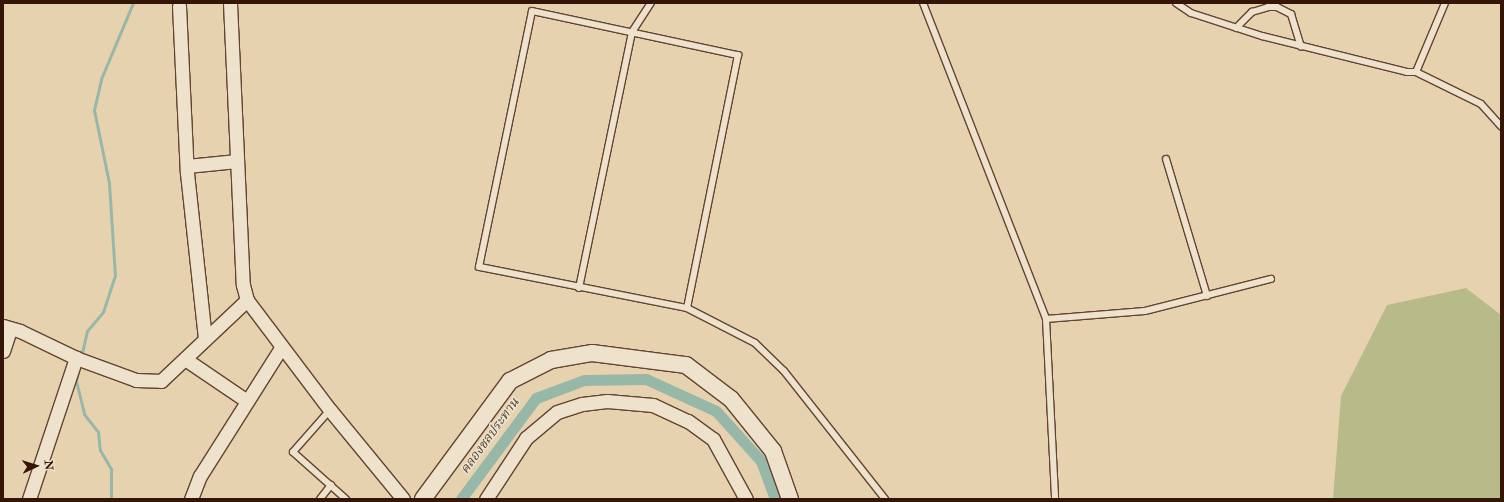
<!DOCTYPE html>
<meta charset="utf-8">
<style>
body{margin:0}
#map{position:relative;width:1504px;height:502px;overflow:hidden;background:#e7d2b0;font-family:"IM FELL Double Pica","Noto Serif Thai",serif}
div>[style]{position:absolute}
.green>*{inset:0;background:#b7bb8a}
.stream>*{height:3px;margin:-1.5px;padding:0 1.5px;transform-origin:1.5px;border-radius:1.5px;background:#97b8a8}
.canal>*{height:11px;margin:-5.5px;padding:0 5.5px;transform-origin:5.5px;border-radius:5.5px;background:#97b8a8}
.roads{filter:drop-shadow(1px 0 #614431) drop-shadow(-1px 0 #614431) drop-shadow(0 1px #614431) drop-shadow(0 -1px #614431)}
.service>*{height:6px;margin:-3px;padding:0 3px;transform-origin:3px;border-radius:3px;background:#efe2cc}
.minor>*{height:13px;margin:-6.5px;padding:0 6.5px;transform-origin:6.5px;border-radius:6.5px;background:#efe2cc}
.tertiary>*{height:16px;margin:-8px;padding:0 8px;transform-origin:8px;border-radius:8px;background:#efe2cc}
span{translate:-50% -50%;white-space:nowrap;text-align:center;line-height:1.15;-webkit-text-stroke:3px #efe2cc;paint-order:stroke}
.water-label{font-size:13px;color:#524637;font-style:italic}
.frame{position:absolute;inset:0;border:4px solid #341507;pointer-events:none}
.north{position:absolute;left:16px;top:446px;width:40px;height:40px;-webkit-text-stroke:3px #efe2cc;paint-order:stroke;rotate:86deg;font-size:11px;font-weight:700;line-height:16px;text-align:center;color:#341507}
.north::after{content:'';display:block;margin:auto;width:14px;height:18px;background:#341507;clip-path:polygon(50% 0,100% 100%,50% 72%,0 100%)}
</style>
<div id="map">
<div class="green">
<i style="clip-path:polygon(1466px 288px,1501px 315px,1501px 499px,1333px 499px,1341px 396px,1387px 305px)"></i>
</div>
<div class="stream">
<i style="left:81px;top:357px;width:27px;rotate:-77deg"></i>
<i style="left:87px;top:331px;width:25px;rotate:-50deg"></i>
<i style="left:103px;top:312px;width:38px;rotate:-72deg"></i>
<i style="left:115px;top:276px;width:93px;rotate:-93.7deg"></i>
<i style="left:109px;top:183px;width:75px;rotate:-101.6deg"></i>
<i style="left:94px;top:110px;width:32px;rotate:-77deg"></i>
<i style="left:101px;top:79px;width:82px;rotate:-67.2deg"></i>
<i style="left:78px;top:372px;width:9px;rotate:103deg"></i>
<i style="left:76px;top:381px;width:34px;rotate:76deg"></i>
<i style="left:84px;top:414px;width:23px;rotate:52deg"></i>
<i style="left:98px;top:432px;width:18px;rotate:84deg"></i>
<i style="left:100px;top:450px;width:22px;rotate:60deg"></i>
<i style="left:111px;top:469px;width:30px;rotate:90deg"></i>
</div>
<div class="canal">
<i style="left:461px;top:499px;width:126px;rotate:-53.4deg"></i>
<i style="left:536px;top:398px;width:51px;rotate:-20.6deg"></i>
<i style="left:584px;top:380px;width:62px;rotate:-0.9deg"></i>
<i style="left:646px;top:379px;width:77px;rotate:24.6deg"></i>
<i style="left:716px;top:411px;width:67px;rotate:48deg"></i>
<i style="left:761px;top:461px;width:40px;rotate:69.8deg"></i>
</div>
<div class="roads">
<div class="service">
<i style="left:923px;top:3px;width:339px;rotate:68.7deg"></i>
<i style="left:1046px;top:319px;width:180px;rotate:87.1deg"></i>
<i style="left:1176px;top:3px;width:18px;rotate:34deg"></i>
<i style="left:1191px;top:13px;width:75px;rotate:17.9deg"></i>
<i style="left:1262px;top:36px;width:149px;rotate:13.9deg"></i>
<i style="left:1407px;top:72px;width:9px"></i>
<i style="left:1416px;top:72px;width:72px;rotate:26.2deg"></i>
<i style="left:1481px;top:104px;width:30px;rotate:48deg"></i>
<i style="left:532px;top:11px;width:211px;rotate:12.1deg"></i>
<i style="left:738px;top:55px;width:258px;rotate:101.4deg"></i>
<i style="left:687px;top:308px;width:212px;rotate:-168.8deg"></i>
<i style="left:479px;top:267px;width:261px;rotate:-78.3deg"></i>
<i style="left:1236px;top:28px;width:23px;rotate:-45deg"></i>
<i style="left:1252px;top:12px;width:17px;rotate:-17deg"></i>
<i style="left:1268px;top:7px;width:9px"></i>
<i style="left:1277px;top:7px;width:16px;rotate:27deg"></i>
<i style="left:1291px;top:14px;width:34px;rotate:73deg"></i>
<i style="left:1416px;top:72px;width:75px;rotate:-67.2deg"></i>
<i style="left:1166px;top:159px;width:143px;rotate:73.3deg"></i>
<i style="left:579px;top:288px;width:261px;rotate:-78.3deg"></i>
<i style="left:632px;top:32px;width:35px;rotate:-57deg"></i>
<i style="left:687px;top:308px;width:76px;rotate:27.2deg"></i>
<i style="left:755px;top:343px;width:40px;rotate:44deg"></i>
<i style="left:784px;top:371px;width:163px;rotate:51.7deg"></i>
<i style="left:1046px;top:319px;width:99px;rotate:-4.6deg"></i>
<i style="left:1145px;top:311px;width:130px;rotate:-14.3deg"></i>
<i style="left:330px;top:410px;width:56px;rotate:131.4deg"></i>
<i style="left:293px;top:452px;width:71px;rotate:41.6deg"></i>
<i style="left:320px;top:499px;width:18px;rotate:-52deg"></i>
</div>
<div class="minor">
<i style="left:230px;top:3px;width:282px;rotate:87.4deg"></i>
<i style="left:243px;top:285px;width:16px;rotate:75deg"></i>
<i style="left:247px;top:300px;width:138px;rotate:53deg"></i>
<i style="left:330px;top:410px;width:115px;rotate:50.6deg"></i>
<i style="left:179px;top:6px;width:167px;rotate:87.3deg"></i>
<i style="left:187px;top:173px;width:167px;rotate:83.8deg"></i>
<i style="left:187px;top:166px;width:50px;rotate:-5.7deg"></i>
<i style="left:3px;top:326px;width:18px;rotate:16deg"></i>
<i style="left:20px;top:331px;width:62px;rotate:25.7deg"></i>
<i style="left:76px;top:358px;width:64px;rotate:20.1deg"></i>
<i style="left:136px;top:380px;width:25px;rotate:2deg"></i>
<i style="left:161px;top:381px;width:118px;rotate:-43.3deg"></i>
<i style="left:3px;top:351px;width:23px;rotate:-72deg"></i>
<i style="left:185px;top:359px;width:75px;rotate:34.1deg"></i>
<i style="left:29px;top:499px;width:149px;rotate:-71.6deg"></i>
<i style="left:191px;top:499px;width:25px;rotate:-69deg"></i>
<i style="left:200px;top:476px;width:151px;rotate:-57.7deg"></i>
<i style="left:486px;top:499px;width:73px;rotate:-56.7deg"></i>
<i style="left:526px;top:438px;width:40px;rotate:-40deg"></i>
<i style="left:557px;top:412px;width:26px;rotate:-18deg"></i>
<i style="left:582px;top:404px;width:25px;rotate:-7deg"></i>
<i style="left:607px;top:401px;width:46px;rotate:5deg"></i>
<i style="left:653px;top:405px;width:38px;rotate:25deg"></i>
<i style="left:688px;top:421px;width:31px;rotate:36deg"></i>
<i style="left:713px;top:439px;width:68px;rotate:61.2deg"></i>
</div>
<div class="tertiary">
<i style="left:423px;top:499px;width:147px;rotate:-53.6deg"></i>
<i style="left:510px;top:381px;width:46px;rotate:-27.1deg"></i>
<i style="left:551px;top:360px;width:42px;rotate:-9.7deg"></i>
<i style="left:592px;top:353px;width:95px;rotate:7.3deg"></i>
<i style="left:686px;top:365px;width:56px;rotate:37.1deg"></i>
<i style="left:731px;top:399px;width:67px;rotate:51.1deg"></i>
<i style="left:773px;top:451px;width:51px;rotate:70.5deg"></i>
</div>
</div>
<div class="water-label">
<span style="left:490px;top:436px;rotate:-54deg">คลองชลประทาน</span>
</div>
<div class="frame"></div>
<div class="north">N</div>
</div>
